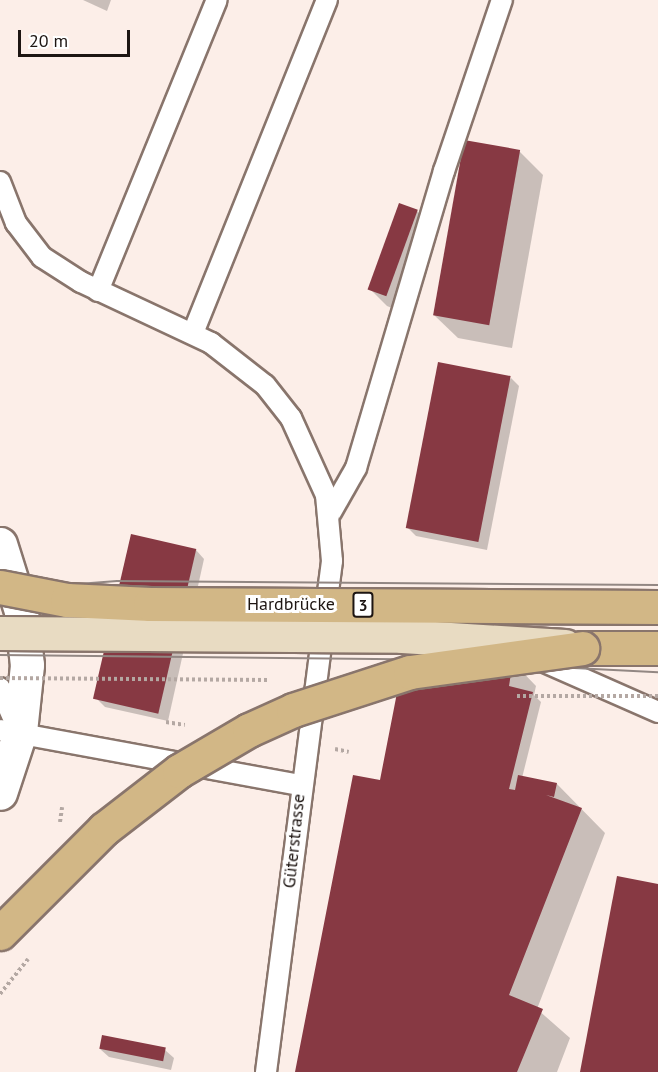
<!DOCTYPE html>
<meta charset="utf-8">
<style>
body{margin:0}
#map{position:relative;width:658px;height:1072px;overflow:hidden;background:#fceee8;font-family:"PT Sans",sans-serif}
div>[style]{position:absolute}
.shadow>*{inset:0;background:#0003}
.building>*{inset:0;background:#873943;transform-origin:0 0}
.path>*{height:4px;margin-top:-2px;transform-origin:0;background:repeating-linear-gradient(90deg,#b4a8a3 0 3px,transparent 0 6px)}
.roads{filter:drop-shadow(2px 0 #89756c) drop-shadow(-2px 0 #89756c) drop-shadow(0 2px #89756c) drop-shadow(0 -2px #89756c)}
.service>*{height:20px;margin:-10px;padding:0 10px;transform-origin:10px;border-radius:10px;background:#fff}
.tertiary>*{height:33px;margin:-16.5px;padding:0 16.5px;transform-origin:16.5px;border-radius:16.5px;background:#fff}
.primary>*{height:33px;margin:-16.5px;padding:0 16.5px;transform-origin:16.5px;border-radius:16.5px;background:#d2b786}
.tram>*{height:1.5px;margin:-0.75px;padding:0 0.75px;transform-origin:0.75px;border-radius:0.75px;background:#928783}
.path-bridge>*{height:4px;margin-top:-2px;transform-origin:0;background:repeating-linear-gradient(90deg,#b4a8a3 0 3px,transparent 0 6px)}
.bridges{filter:drop-shadow(2px 0 #89756c) drop-shadow(-2px 0 #89756c) drop-shadow(0 2px #89756c) drop-shadow(0 -2px #89756c)}
.secondary-bridge>*{height:33px;margin:-16.5px;padding:0 16.5px;transform-origin:16.5px;border-radius:16.5px;background:#e8dbc2}
.primary-bridge>*{height:33px;margin:-16.5px;padding:0 16.5px;transform-origin:16.5px;border-radius:16.5px;background:#d2b786}
span{translate:-50% -50%;white-space:nowrap;text-align:center;line-height:1.15;-webkit-text-stroke:6px #fff;paint-order:stroke}
.shield-label span{padding:2px 4px;background:#fff;border:2px solid;border-radius:4px;-webkit-text-stroke-width:0}
.shield-label{font-size:16px;color:#1d1512;font-weight:700}
.street-label{font-size:18px;color:#1d1512}
.scale{position:absolute;left:18px;top:30px;width:112px;height:27px;box-sizing:border-box;border:3px solid #1d1512;border-top:0;padding-left:8px;font-size:18px;line-height:21px;white-space:nowrap;color:#1d1512;-webkit-text-stroke:4px #fff;paint-order:stroke}
</style>
<div id="map">
<div class="shadow">
<i style="clip-path:polygon(83px 0,111px 0,107px 11px)"></i>
<i style="clip-path:polygon(519px 151px,543px 175px,512px 348px,458px 338px,434px 315px)"></i>
<i style="clip-path:polygon(417px 211px,434px 228px,404px 313px,387px 306px,370px 289px)"></i>
<i style="clip-path:polygon(511px 378px,519px 386px,487px 550px,416px 536px,407px 527px)"></i>
<i style="clip-path:polygon(196px 550px,204px 559px,168px 721px,105px 707px,96px 698px)"></i>
<i style="clip-path:polygon(513px 662px,536px 686px,534px 695px,541px 702px,522px 778px,557px 784px,605px 833px,537px 1009px,570px 1038px,557px 1072px,296px 1072px,381px 782px)"></i>
<i style="clip-path:polygon(100px 1049px,165px 1050px,174px 1058px,171px 1070px,109px 1057px)"></i>
</div>
<div class="building">
<i style="left:464px;top:140px;width:57px;height:178px;rotate:10deg"></i>
<i style="left:399px;top:203px;width:20px;height:92px;rotate:20deg"></i>
<i style="left:438px;top:362px;width:74px;height:169px;rotate:11deg"></i>
<i style="left:131px;top:534px;width:67px;height:169px;rotate:13deg"></i>
<i style="clip-path:polygon(513px 661px,509px 686px,533px 692px,509px 789px,515px 790px,518px 775px,557px 783px,554px 797px,546px 795px,582px 808px,509px 995px,543px 1009px,517px 1072px,295px 1072px,353px 775px,380px 780px,403px 662px)"></i>
<i style="clip-path:polygon(617px 876px,658px 884px,658px 1072px,580px 1072px)"></i>
<i style="left:102px;top:1035px;width:65px;height:14px;rotate:11deg"></i>
</div>
<div class="path">
<i style="left:166px;top:722px;width:19px;rotate:9deg"></i>
<i style="left:335px;top:749px;width:14px;rotate:12deg"></i>
<i style="left:60px;top:822px;width:15px;rotate:-82deg"></i>
<i style="left:0;top:994px;width:45px;rotate:-51.3deg"></i>
</div>
<div class="roads">
<div class="service">
<i style="left:0;top:182px;width:44px;rotate:68.7deg"></i>
<i style="left:16px;top:223px;width:43px;rotate:52.6deg"></i>
<i style="left:42px;top:257px;width:46px;rotate:32.7deg"></i>
<i style="left:81px;top:282px;width:144px;rotate:25.1deg"></i>
<i style="left:211px;top:343px;width:68px;rotate:37.9deg"></i>
<i style="left:265px;top:385px;width:42px;rotate:51.8deg"></i>
<i style="left:291px;top:418px;width:85px;rotate:65.6deg"></i>
<i style="left:326px;top:495px;width:66px;rotate:84.8deg"></i>
<i style="left:332px;top:561px;width:515px;rotate:97.36deg"></i>
<i style="left:98px;top:291px;width:314px;rotate:-67.8deg"></i>
<i style="left:193px;top:333px;width:359px;rotate:-68.1deg"></i>
<i style="left:331px;top:512px;width:51px;rotate:-60.4deg"></i>
<i style="left:356px;top:468px;width:310px;rotate:-73.5deg"></i>
<i style="left:444px;top:171px;width:181px;rotate:-71.3deg"></i>
<i style="left:538px;top:659px;width:131px;rotate:23.8deg"></i>
<i style="left:0;top:688px;width:43px;rotate:66.4deg"></i>
<i style="left:0;top:730px;width:305px;rotate:10.4deg"></i>
</div>
<div class="tertiary">
<i style="left:0;top:544px;width:70px;rotate:72.6deg"></i>
<i style="left:21px;top:611px;width:54px;rotate:83.7deg"></i>
<i style="left:27px;top:665px;width:67px;rotate:96deg"></i>
<i style="left:20px;top:732px;width:64px;rotate:108.2deg"></i>
</div>
<div class="primary">
<i style="left:582px;top:648px;width:76px"></i>
</div>
</div>
<div class="tram">
<i style="left:0;top:590px;width:117px;rotate:-4.4deg"></i>
<i style="left:117px;top:581px;width:541px;rotate:0.42deg"></i>
<i style="left:0;top:655px;width:398px;rotate:0.6deg"></i>
<i style="left:398px;top:659px;width:260px;rotate:2.9deg"></i>
</div>
<div class="path-bridge">
<i style="left:0;top:678px;width:269px;rotate:0.4deg"></i>
<i style="left:517px;top:696px;width:141px"></i>
</div>
<div class="bridges">
<div class="secondary-bridge">
<i style="left:0;top:633px;width:402px;rotate:0.4deg"></i>
<i style="left:402px;top:636px;width:163px;rotate:3.5deg"></i>
</div>
<div class="primary-bridge">
<i style="left:0;top:587px;width:68px;rotate:11deg"></i>
<i style="left:67px;top:600px;width:83px;rotate:2.8deg"></i>
<i style="left:150px;top:604px;width:508px;rotate:0.34deg"></i>
<i style="left:0;top:933px;width:147px;rotate:-45deg"></i>
<i style="left:104px;top:829px;width:95px;rotate:-37.7deg"></i>
<i style="left:179px;top:771px;width:81px;rotate:-30.4deg"></i>
<i style="left:249px;top:730px;width:48px;rotate:-24.4deg"></i>
<i style="left:293px;top:710px;width:123px;rotate:-18deg"></i>
<i style="left:410px;top:672px;width:174px;rotate:-7.9deg"></i>
</div>
</div>
<div class="shield-label">
<span style="left:363px;top:605px">3</span>
</div>
<div class="street-label">
<span style="left:291px;top:604px">Hardbrücke</span>
<span style="left:294px;top:841px;rotate:-84deg">Güterstrasse</span>
</div>
<div class="scale">20 m</div>
</div>
